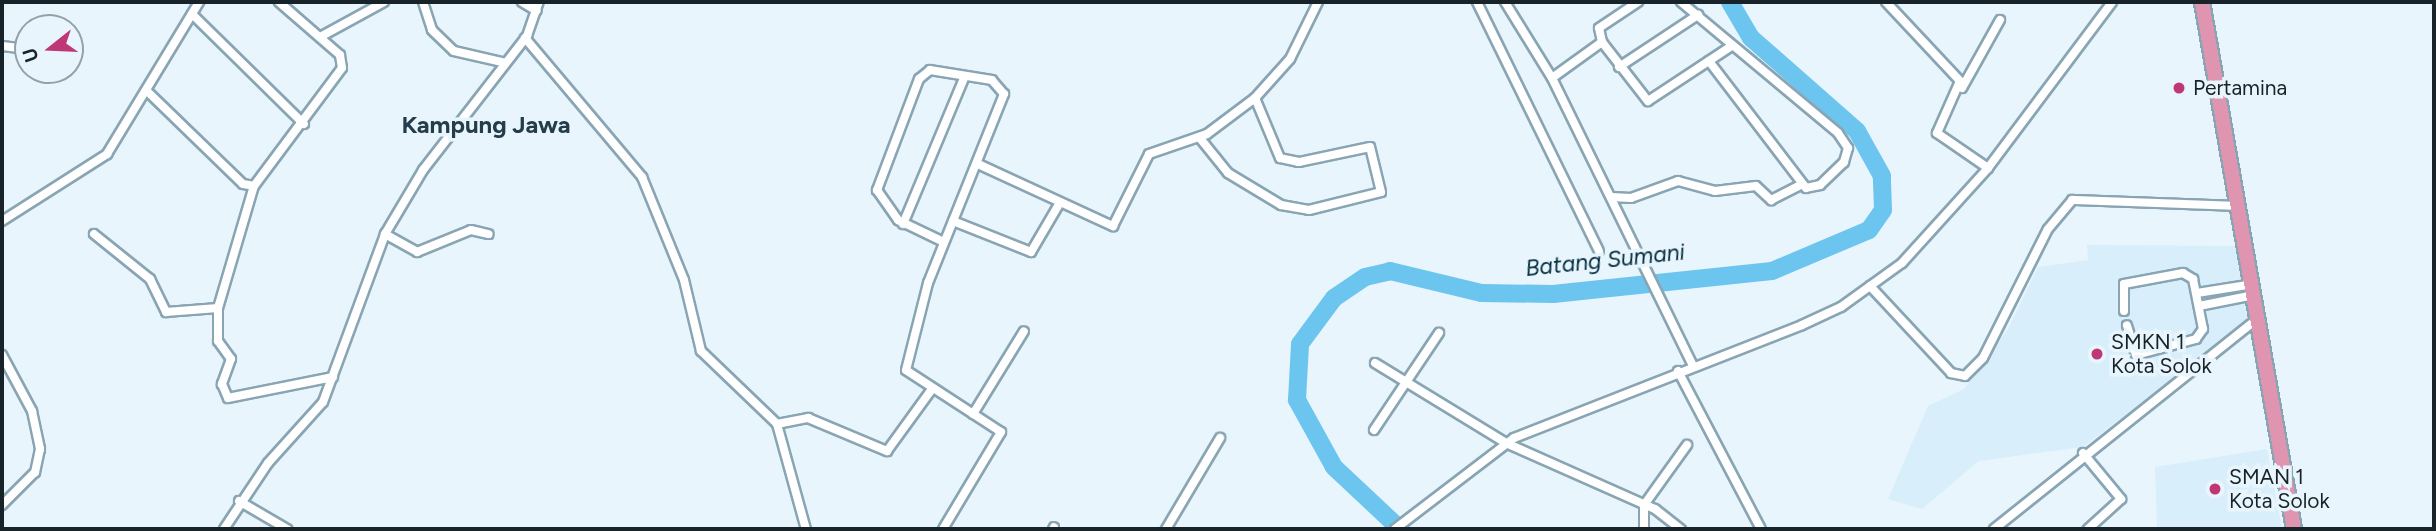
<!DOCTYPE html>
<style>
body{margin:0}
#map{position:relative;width:2436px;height:531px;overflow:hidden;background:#e9f5fc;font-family:Figtree,sans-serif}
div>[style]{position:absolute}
.built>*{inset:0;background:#d8eefb}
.river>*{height:18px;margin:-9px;padding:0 9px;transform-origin:9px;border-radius:9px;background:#6bc5ef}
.roads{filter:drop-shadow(2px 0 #89a5b4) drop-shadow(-2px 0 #89a5b4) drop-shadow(0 2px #89a5b4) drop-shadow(0 -2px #89a5b4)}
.minor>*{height:8px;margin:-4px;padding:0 4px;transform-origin:4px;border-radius:4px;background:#fff}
.trunk>*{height:14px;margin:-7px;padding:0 7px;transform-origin:7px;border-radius:7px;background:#df94b0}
.dots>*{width:19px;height:19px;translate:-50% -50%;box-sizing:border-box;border:4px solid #e9f5fc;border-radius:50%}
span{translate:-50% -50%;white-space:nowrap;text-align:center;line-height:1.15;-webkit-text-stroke:7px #e9f5fc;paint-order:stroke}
.poi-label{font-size:21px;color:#172328}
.left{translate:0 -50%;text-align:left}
.water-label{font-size:23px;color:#032e3f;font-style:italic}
.quarter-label{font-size:24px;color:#243d4a;font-weight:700}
.frame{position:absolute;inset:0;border:4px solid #172328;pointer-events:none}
.north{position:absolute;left:14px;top:14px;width:70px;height:70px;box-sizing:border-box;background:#e9f5fc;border:2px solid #95a1a7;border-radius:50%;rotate:252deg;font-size:19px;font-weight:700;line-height:28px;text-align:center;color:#172328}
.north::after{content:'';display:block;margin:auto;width:24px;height:32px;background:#be3776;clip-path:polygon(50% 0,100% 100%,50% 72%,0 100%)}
</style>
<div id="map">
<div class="built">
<i style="clip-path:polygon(2087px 245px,2236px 246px,2248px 322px,2083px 447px,1979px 461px,1922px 509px,1888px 499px,1928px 406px,1964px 389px,2008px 329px,2038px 267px,2088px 260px)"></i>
<i style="clip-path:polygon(2267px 449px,2282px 529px,2157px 529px,2155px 467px)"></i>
</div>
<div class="river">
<i style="left:1400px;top:529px;width:91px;rotate:-136.8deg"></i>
<i style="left:1334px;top:467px;width:77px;rotate:-118.9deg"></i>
<i style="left:1297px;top:400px;width:56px;rotate:-86.9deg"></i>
<i style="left:1300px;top:344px;width:57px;rotate:-53.5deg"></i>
<i style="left:1334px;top:298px;width:37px;rotate:-34deg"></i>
<i style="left:1365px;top:277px;width:26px;rotate:-13deg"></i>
<i style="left:1390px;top:271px;width:94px;rotate:13.6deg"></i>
<i style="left:1481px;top:293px;width:72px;rotate:0.8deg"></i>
<i style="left:1553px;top:294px;width:220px;rotate:-6deg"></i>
<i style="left:1772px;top:271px;width:105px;rotate:-22.9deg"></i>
<i style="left:1869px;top:230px;width:24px;rotate:-55deg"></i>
<i style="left:1883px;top:210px;width:34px;rotate:-92deg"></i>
<i style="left:1882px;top:176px;width:51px;rotate:-119.1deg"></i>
<i style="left:1857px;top:131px;width:141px;rotate:-138.7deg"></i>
<i style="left:1751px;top:38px;width:42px;rotate:-120.3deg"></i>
</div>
<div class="roads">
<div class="minor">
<i style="left:423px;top:2px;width:29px;rotate:72deg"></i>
<i style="left:432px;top:30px;width:30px;rotate:44deg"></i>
<i style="left:454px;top:51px;width:53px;rotate:13deg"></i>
<i style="left:522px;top:2px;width:17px;rotate:31deg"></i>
<i style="left:1477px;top:2px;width:277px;rotate:63.9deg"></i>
<i style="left:1505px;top:2px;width:89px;rotate:58.3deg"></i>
<i style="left:1552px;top:78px;width:321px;rotate:63.9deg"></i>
<i style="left:1681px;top:2px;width:204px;rotate:39.8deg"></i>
<i style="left:1838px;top:133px;width:18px;rotate:56deg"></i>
<i style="left:1848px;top:148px;width:15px;rotate:106deg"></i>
<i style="left:1844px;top:162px;width:33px;rotate:136deg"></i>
<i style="left:1820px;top:185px;width:14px;rotate:168deg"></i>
<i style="left:1806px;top:188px;width:160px;rotate:-127.4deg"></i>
<i style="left:1886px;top:2px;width:108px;rotate:46.9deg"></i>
<i style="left:1960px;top:81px;width:57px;rotate:113.9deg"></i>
<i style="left:1937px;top:133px;width:62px;rotate:34.5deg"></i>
<i style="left:192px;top:14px;width:157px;rotate:44.5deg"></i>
<i style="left:320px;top:37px;width:73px;rotate:-28.7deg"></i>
<i style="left:525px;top:38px;width:182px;rotate:49.9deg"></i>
<i style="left:642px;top:177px;width:111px;rotate:67.8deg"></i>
<i style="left:684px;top:280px;width:73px;rotate:76.5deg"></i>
<i style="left:701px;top:351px;width:105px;rotate:43.8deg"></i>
<i style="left:777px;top:424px;width:109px;rotate:74.6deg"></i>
<i style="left:1602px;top:42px;width:75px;rotate:52.1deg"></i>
<i style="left:1648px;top:101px;width:98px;rotate:-33.4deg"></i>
<i style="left:2px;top:46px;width:23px;rotate:7deg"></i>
<i style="left:1619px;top:67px;width:95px;rotate:-33.4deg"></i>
<i style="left:1552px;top:78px;width:62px;rotate:-35.8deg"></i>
<i style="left:1602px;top:42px;width:14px;rotate:-102deg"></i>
<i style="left:1599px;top:28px;width:47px;rotate:-33.7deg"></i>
<i style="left:1962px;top:88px;width:78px;rotate:-60.8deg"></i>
<i style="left:148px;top:92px;width:132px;rotate:44.1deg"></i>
<i style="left:243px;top:184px;width:11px;rotate:10deg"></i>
<i style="left:254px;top:186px;width:147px;rotate:-53.3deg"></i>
<i style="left:342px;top:68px;width:13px;rotate:-99deg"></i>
<i style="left:340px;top:55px;width:81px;rotate:-139deg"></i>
<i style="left:1199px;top:137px;width:46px;rotate:51.1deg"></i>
<i style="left:1228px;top:173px;width:62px;rotate:31.1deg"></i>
<i style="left:1281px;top:205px;width:28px;rotate:10deg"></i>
<i style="left:1309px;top:210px;width:74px;rotate:-14deg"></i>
<i style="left:1381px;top:192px;width:46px;rotate:-103.7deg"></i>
<i style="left:1370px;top:147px;width:73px;rotate:168.1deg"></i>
<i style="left:1299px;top:162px;width:19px;rotate:-168deg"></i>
<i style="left:1280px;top:158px;width:65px;rotate:-112.6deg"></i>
<i style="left:978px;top:164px;width:149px;rotate:24.7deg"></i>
<i style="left:1113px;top:226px;width:80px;rotate:-63.4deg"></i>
<i style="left:1149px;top:154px;width:61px;rotate:-19deg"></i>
<i style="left:1207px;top:134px;width:60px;rotate:-36.9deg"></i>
<i style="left:1255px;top:98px;width:52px;rotate:-48.1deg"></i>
<i style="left:1290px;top:59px;width:64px;rotate:-63.8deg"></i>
<i style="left:1611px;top:197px;width:20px;rotate:3deg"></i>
<i style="left:1631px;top:198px;width:50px;rotate:-19.9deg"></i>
<i style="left:1678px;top:181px;width:38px;rotate:15deg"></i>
<i style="left:1715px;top:191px;width:41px;rotate:-7deg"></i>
<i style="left:1756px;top:186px;width:21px;rotate:43deg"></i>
<i style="left:1771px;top:200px;width:35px;rotate:-27deg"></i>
<i style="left:2px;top:221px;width:125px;rotate:-32.5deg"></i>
<i style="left:107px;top:154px;width:178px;rotate:-58.8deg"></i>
<i style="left:953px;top:221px;width:84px;rotate:21.7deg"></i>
<i style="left:1031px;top:252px;width:56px;rotate:-59.7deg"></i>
<i style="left:903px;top:224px;width:160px;rotate:-67.3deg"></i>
<i style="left:94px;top:234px;width:72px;rotate:38.8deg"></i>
<i style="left:150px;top:279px;width:37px;rotate:64deg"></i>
<i style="left:166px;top:312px;width:52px;rotate:-4.4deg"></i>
<i style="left:218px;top:308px;width:33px;rotate:90deg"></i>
<i style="left:218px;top:341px;width:22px;rotate:54deg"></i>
<i style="left:231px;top:359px;width:27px;rotate:110deg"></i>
<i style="left:222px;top:384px;width:15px;rotate:67deg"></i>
<i style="left:228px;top:398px;width:107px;rotate:-11.3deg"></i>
<i style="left:385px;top:234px;width:37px;rotate:29deg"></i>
<i style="left:417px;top:252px;width:58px;rotate:-22.2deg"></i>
<i style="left:471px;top:230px;width:18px;rotate:13deg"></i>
<i style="left:1870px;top:286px;width:119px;rotate:47deg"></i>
<i style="left:1951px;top:373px;width:14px;rotate:12deg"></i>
<i style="left:1965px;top:376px;width:25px;rotate:-45deg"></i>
<i style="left:1983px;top:358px;width:144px;rotate:-63.3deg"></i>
<i style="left:2048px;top:229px;width:38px;rotate:-50deg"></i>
<i style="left:2072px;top:200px;width:163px;rotate:2.1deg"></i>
<i style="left:2197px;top:293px;width:51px;rotate:-9.1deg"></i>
<i style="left:2199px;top:306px;width:51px;rotate:-11.3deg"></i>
<i style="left:218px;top:308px;width:127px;rotate:-73.6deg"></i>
<i style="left:2124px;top:311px;width:27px;rotate:-90deg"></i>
<i style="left:2124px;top:284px;width:60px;rotate:-10.6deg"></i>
<i style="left:2183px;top:273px;width:12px;rotate:31deg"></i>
<i style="left:2193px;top:279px;width:51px;rotate:78.7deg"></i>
<i style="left:2203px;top:329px;width:12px;rotate:125deg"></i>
<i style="left:2196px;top:339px;width:62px;rotate:165.1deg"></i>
<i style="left:2136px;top:355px;width:31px;rotate:-107deg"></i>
<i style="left:2px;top:355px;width:64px;rotate:61.8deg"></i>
<i style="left:32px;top:411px;width:39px;rotate:78deg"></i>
<i style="left:40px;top:449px;width:24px;rotate:102deg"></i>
<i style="left:35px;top:472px;width:47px;rotate:135deg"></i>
<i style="left:1375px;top:363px;width:153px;rotate:31.4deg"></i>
<i style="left:1506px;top:443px;width:163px;rotate:23.9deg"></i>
<i style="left:1655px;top:509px;width:33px;rotate:38deg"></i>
<i style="left:1678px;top:371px;width:178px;rotate:62.3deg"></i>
<i style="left:973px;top:414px;width:97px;rotate:-58.4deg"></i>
<i style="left:777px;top:424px;width:32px;rotate:-11deg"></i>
<i style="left:808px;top:418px;width:86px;rotate:22.7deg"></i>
<i style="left:887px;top:451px;width:77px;rotate:-54deg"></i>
<i style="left:1374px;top:430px;width:117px;rotate:-56.2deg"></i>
<i style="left:2083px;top:453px;width:60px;rotate:50.4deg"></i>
<i style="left:2121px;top:499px;width:45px;rotate:137.7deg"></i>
<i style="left:239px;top:501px;width:56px;rotate:30.3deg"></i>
<i style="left:224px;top:529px;width:79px;rotate:-56.3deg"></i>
<i style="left:268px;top:463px;width:82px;rotate:-48deg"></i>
<i style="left:323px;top:402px;width:179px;rotate:-69.7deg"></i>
<i style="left:385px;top:234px;width:74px;rotate:-59.3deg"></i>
<i style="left:423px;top:170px;width:170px;rotate:-52.2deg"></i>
<i style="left:527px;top:36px;width:36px;rotate:-71deg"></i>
<i style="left:943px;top:529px;width:113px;rotate:-59.1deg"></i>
<i style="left:1001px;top:432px;width:113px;rotate:-146.9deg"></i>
<i style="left:906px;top:370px;width:90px;rotate:-75.8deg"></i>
<i style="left:928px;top:283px;width:204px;rotate:-68.1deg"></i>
<i style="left:1004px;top:94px;width:18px;rotate:-131deg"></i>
<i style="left:992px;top:80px;width:63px;rotate:-170.8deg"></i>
<i style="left:930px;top:70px;width:14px;rotate:141deg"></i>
<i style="left:919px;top:79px;width:119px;rotate:110.7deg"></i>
<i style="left:877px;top:190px;width:37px;rotate:55deg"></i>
<i style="left:898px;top:220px;width:51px;rotate:25.6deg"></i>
<i style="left:1053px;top:529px;width:2px;rotate:-63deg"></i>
<i style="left:1166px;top:529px;width:106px;rotate:-59.3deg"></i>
<i style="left:1395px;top:529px;width:150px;rotate:-37.4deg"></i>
<i style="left:1514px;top:438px;width:309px;rotate:-21.4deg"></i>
<i style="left:1802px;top:325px;width:43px;rotate:-24.8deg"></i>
<i style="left:1841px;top:307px;width:75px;rotate:-35.8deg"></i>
<i style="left:1902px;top:263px;width:128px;rotate:-47.8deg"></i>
<i style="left:1988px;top:168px;width:207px;rotate:-53.2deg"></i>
<i style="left:1644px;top:529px;width:24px;rotate:-90deg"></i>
<i style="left:1644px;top:505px;width:74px;rotate:-54.4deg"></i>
<i style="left:1994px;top:529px;width:332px;rotate:-38.6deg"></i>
</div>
<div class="trunk">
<i style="left:2202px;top:2px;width:535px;rotate:80.1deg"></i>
</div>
</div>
<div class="dots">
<i style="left:2179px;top:88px;background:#be3776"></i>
<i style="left:2097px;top:354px;background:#be3776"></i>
<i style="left:2215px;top:489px;background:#be3776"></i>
</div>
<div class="poi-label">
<span class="left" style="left:2193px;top:88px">Pertamina</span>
<span class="left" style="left:2111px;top:354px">SMKN 1<br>Kota Solok</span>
<span class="left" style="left:2229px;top:489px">SMAN 1<br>Kota Solok</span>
</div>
<div class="water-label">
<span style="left:1605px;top:260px;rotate:-6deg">Batang Sumani</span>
</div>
<div class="quarter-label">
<span style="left:486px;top:125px">Kampung Jawa</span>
</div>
<div class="frame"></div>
<div class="north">U</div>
</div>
